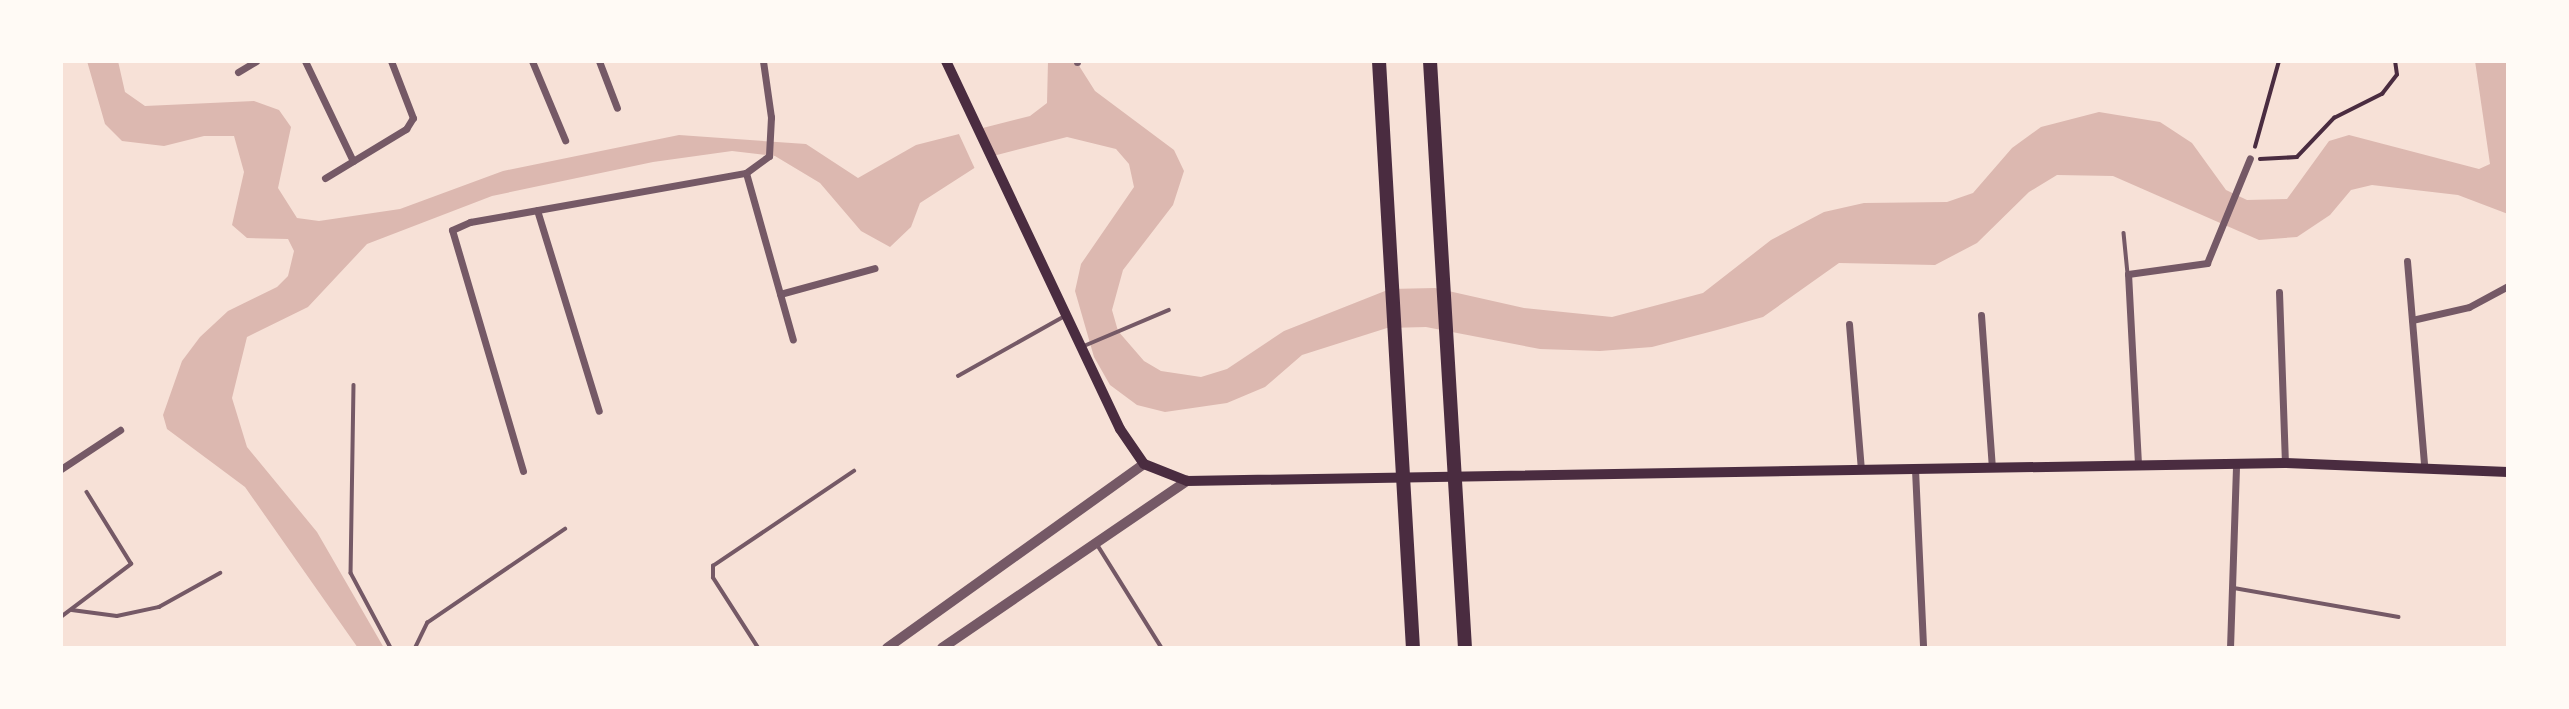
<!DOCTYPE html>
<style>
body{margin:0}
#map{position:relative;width:2569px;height:709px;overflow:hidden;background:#f7e1d7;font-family:"Work Sans",sans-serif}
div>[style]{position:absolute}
.water>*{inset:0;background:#dcb8b0}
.pier>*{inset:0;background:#f7e1d7}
.path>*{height:3.5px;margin:-1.75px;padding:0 1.75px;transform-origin:1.75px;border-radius:1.75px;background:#4a2c40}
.service>*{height:3.5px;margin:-1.75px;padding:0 1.75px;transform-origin:1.75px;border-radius:1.75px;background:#755966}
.minor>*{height:7px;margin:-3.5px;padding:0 3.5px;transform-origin:3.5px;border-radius:3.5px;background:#755966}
.tertiary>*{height:10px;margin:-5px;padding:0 5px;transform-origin:5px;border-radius:5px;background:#755966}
.secondary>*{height:10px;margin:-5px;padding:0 5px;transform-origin:5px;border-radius:5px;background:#4a2c40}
.motorway>*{height:14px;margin:-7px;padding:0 7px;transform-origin:7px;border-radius:7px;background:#4a2c40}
span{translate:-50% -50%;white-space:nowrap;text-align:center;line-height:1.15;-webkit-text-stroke:7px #fffaf5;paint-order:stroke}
.frame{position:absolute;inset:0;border:63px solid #fffaf5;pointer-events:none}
</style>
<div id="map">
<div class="water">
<i style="clip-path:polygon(87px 61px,118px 61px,125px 92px,145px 106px,254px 101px,279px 110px,291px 127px,278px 188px,297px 218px,319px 221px,400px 209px,503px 171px,679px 135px,806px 144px,858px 178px,916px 145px,1030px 116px,1047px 103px,1048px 61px,1076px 61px,1095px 91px,1174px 150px,1184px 171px,1173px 205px,1123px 270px,1112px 310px,1118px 331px,1144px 361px,1161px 371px,1201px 377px,1227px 369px,1284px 331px,1390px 289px,1435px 288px,1524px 308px,1612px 317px,1703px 293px,1771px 240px,1824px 212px,1864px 203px,1947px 202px,1973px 193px,2012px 148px,2041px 127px,2099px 112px,2160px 122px,2192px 143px,2226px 190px,2247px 200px,2287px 199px,2329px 141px,2349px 135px,2479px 169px,2490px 164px,2475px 61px,2508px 61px,2508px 214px,2458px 195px,2372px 185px,2351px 190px,2330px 215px,2297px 237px,2259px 240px,2113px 176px,2057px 175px,2029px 192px,1977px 243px,1935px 265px,1839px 263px,1763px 317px,1717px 330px,1652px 347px,1600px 351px,1540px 349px,1426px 327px,1387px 328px,1302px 355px,1265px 387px,1227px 403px,1165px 412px,1137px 405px,1110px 385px,1094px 357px,1075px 291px,1081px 264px,1134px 187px,1129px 164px,1116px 149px,1067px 137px,993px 156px,920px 203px,911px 227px,890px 247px,861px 231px,820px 183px,775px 156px,732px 151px,653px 162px,492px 196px,367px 244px,308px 307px,247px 337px,232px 398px,247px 447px,317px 532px,384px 648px,358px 648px,245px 487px,167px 429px,163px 415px,182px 361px,200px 337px,228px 311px,277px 287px,288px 276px,294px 251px,288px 239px,247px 238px,232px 225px,244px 172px,234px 136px,204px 136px,164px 146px,122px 141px,105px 124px)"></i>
</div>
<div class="pier">
<i style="clip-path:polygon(982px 128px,996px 159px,975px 169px,958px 132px)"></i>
</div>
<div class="path">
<i style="left:2255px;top:147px;width:89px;rotate:-74.4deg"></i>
<i style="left:2260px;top:159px;width:37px;rotate:-3deg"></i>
<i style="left:2297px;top:157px;width:54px;rotate:-46.5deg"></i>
<i style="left:2334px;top:118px;width:54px;rotate:-26.6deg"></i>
<i style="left:2382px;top:94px;width:24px;rotate:-52deg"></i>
<i style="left:2397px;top:75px;width:14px;rotate:-98deg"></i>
</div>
<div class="service">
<i style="left:2124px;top:233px;width:41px;rotate:84.4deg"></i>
<i style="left:1084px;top:346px;width:92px;rotate:-23deg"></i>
<i style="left:958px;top:376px;width:120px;rotate:-29.3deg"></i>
<i style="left:354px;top:385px;width:188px;rotate:90.9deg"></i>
<i style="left:351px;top:573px;width:85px;rotate:61.9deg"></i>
<i style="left:1097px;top:544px;width:123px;rotate:58deg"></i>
<i style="left:2234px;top:588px;width:167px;rotate:10deg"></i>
<i style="left:72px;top:610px;width:45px;rotate:7.6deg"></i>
<i style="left:117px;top:616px;width:43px;rotate:-12.1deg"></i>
<i style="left:159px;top:607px;width:70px;rotate:-29.1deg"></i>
<i style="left:61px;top:617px;width:88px;rotate:-37.1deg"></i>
<i style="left:131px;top:564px;width:84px;rotate:-121.8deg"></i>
<i style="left:415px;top:648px;width:28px;rotate:-64deg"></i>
<i style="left:427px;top:623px;width:167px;rotate:-34.3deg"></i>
<i style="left:758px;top:648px;width:83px;rotate:-122.7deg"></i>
<i style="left:713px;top:578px;width:12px;rotate:-90deg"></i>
<i style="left:713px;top:566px;width:170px;rotate:-34deg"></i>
</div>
<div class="minor">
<i style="left:305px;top:61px;width:111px;rotate:64.4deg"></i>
<i style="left:532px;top:61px;width:86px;rotate:67.3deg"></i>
<i style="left:599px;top:61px;width:50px;rotate:69deg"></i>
<i style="left:763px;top:61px;width:57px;rotate:81.9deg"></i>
<i style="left:771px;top:117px;width:39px;rotate:93deg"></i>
<i style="left:769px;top:156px;width:29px;rotate:144deg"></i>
<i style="left:746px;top:173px;width:173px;rotate:74.3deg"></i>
<i style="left:1077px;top:61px;width:1px;rotate:90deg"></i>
<i style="left:238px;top:72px;width:21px;rotate:-31deg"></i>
<i style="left:325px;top:178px;width:95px;rotate:-31.2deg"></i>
<i style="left:406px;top:129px;width:13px;rotate:-58deg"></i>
<i style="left:413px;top:118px;width:61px;rotate:-111.1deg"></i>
<i style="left:537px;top:210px;width:210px;rotate:72.9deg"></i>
<i style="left:2407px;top:261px;width:204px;rotate:85.2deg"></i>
<i style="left:2279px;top:292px;width:171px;rotate:88deg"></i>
<i style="left:780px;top:294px;width:98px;rotate:-15.3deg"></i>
<i style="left:1981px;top:315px;width:152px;rotate:85.9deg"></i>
<i style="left:2412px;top:320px;width:58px;rotate:-12.8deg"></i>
<i style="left:2469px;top:307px;width:44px;rotate:-28.3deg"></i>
<i style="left:1849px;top:324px;width:146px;rotate:85.3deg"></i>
<i style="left:2138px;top:464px;width:190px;rotate:-93deg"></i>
<i style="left:2128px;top:274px;width:80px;rotate:-7.9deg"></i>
<i style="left:2207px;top:263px;width:113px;rotate:-67.7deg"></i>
<i style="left:61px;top:469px;width:71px;rotate:-33.5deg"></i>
<i style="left:1915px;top:469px;width:179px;rotate:87.4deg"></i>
<i style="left:523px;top:471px;width:251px;rotate:-106.4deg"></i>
<i style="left:452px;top:230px;width:20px;rotate:-24deg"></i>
<i style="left:470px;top:222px;width:280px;rotate:-10.1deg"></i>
<i style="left:2230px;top:648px;width:182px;rotate:-88.1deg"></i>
</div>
<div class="tertiary">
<i style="left:887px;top:648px;width:316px;rotate:-35.6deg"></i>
<i style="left:942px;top:648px;width:297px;rotate:-34.3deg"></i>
</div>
<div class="secondary">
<i style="left:946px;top:61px;width:407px;rotate:64.7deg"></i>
<i style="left:1120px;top:429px;width:42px;rotate:55.6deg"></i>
<i style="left:1144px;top:464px;width:46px;rotate:21.6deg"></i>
<i style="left:1187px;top:481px;width:1098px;rotate:-0.94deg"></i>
<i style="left:2285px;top:463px;width:223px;rotate:2.3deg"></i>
</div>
<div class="motorway">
<i style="left:1379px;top:61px;width:588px;rotate:86.69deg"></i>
<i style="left:1430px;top:61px;width:588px;rotate:86.59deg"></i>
</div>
<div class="frame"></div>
</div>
